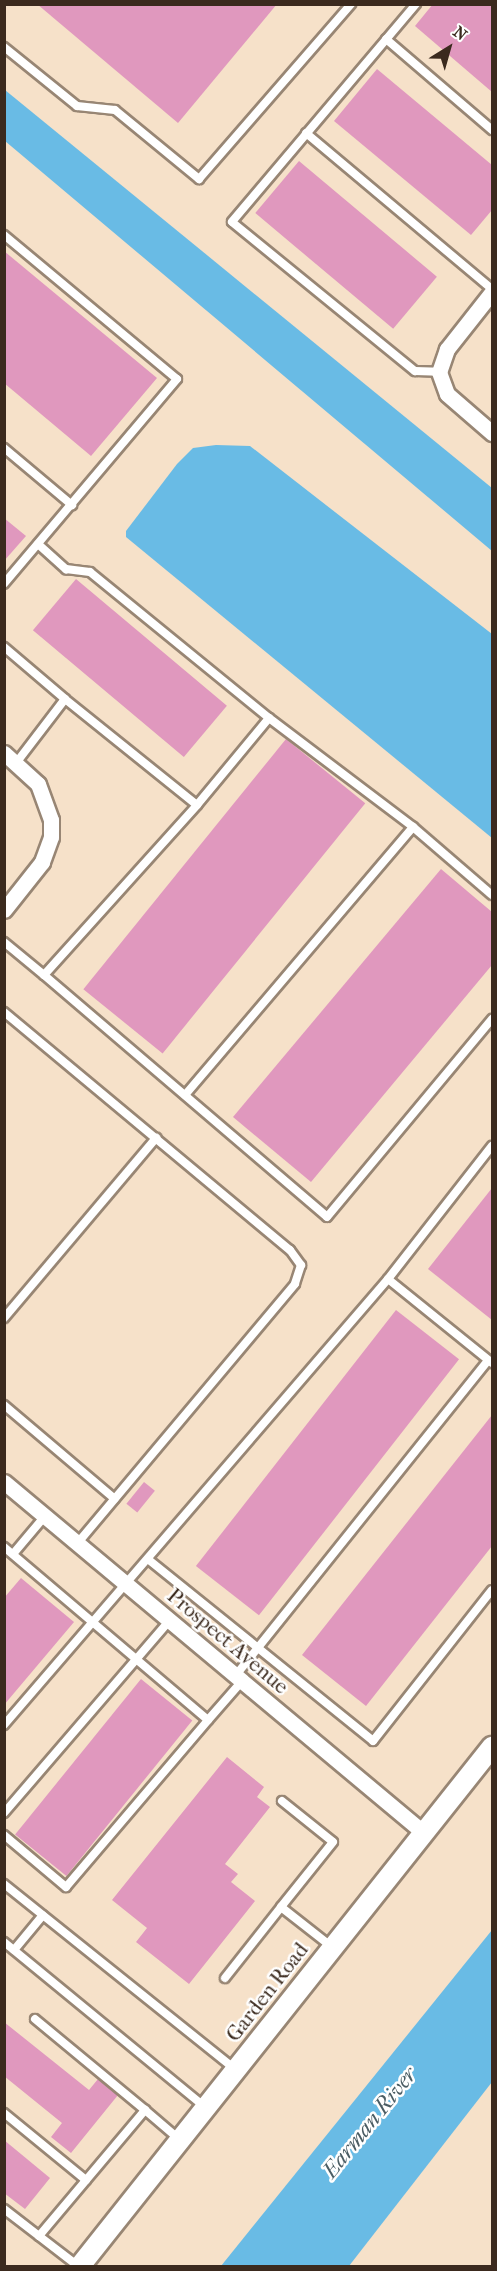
<!DOCTYPE html>
<style>
body{margin:0}
#map{position:relative;width:497px;height:2271px;overflow:hidden;background:#f6e1c9;font-family:"IM FELL French Canon",serif}
div>[style]{position:absolute}
.water>*{inset:0;background:#69bbe5}
.building>*{inset:0;background:#e098be;transform-origin:0 0}
.roads{filter:drop-shadow(2px 0 #988674) drop-shadow(-2px 0 #988674) drop-shadow(0 2px #988674) drop-shadow(0 -2px #988674)}
.service>*{height:8px;margin:-4px;padding:0 4px;transform-origin:4px;border-radius:4px;background:#fff}
.minor>*{height:15px;margin:-7.5px;padding:0 7.5px;transform-origin:7.5px;border-radius:7.5px;background:#fff}
.tertiary>*{height:20px;margin:-10px;padding:0 10px;transform-origin:10px;border-radius:10px;background:#fff}
span{translate:-50% -50%;white-space:nowrap;text-align:center;line-height:1.15;-webkit-text-stroke:5px #fff;paint-order:stroke}
.street-label{font-size:21px;color:#3b2a1e}
.water-label{font-size:22px;color:#4b5d64;font-style:italic}
.frame{position:absolute;inset:0;border:6px solid #3b2a1e;pointer-events:none}
.north{position:absolute;left:419px;top:18px;width:60px;height:60px;-webkit-text-stroke:4px #fff;paint-order:stroke;rotate:37deg;font-size:16px;font-weight:700;line-height:24px;text-align:center;color:#3b2a1e}
.north::after{content:'';display:block;margin:auto;width:21px;height:27px;background:#3b2a1e;clip-path:polygon(50% 0,100% 100%,50% 72%,0 100%)}
</style>
<div id="map">
<div class="water">
<i style="clip-path:polygon(5px 90px,492px 488px,492px 551px,5px 141px)"></i>
<i style="clip-path:polygon(216px 445px,250px 446px,492px 634px,492px 838px,126px 537px,126px 531px,177px 464px,193px 448px)"></i>
<i style="clip-path:polygon(492px 1930px,492px 2082px,349px 2266px,221px 2266px)"></i>
</div>
<div class="building">
<i style="clip-path:polygon(37px 4px,277px 4px,178px 123px)"></i>
<i style="clip-path:polygon(433px 4px,492px 4px,492px 92px,415px 26px)"></i>
<i style="clip-path:polygon(377px 69px,492px 165px,492px 210px,471px 235px,334px 121px)"></i>
<i style="left:299px;top:161px;width:180px;height:68px;rotate:40deg"></i>
<i style="clip-path:polygon(4px 251px,157px 378px,91px 456px,4px 383px)"></i>
<i style="clip-path:polygon(4px 518px,26px 536px,4px 561px)"></i>
<i style="left:76px;top:579px;width:197px;height:67px;rotate:40deg"></i>
<i style="left:286px;top:739px;width:102px;height:322px;rotate:39deg"></i>
<i style="clip-path:polygon(441px 869px,492px 912px,492px 965px,311px 1182px,233px 1117px)"></i>
<i style="clip-path:polygon(492px 1188px,492px 1320px,428px 1269px)"></i>
<i style="left:396px;top:1310px;width:80px;height:325px;rotate:38deg"></i>
<i style="clip-path:polygon(492px 1415px,492px 1546px,366px 1706px,302px 1655px)"></i>
<i style="left:144px;top:1482px;width:14px;height:28px;rotate:39deg"></i>
<i style="clip-path:polygon(21px 1578px,74px 1622px,4px 1705px,4px 1598px)"></i>
<i style="left:141px;top:1679px;width:66px;height:200px;rotate:39deg"></i>
<i style="clip-path:polygon(227px 1757px,264px 1787px,257px 1797px,270px 1807px,225px 1864px,238px 1874px,231px 1882px,255px 1901px,189px 1984px,136px 1942px,147px 1928px,112px 1900px)"></i>
<i style="clip-path:polygon(4px 2022px,89px 2090px,98px 2079px,118px 2095px,71px 2153px,51px 2137px,62px 2123px,4px 2076px)"></i>
<i style="clip-path:polygon(4px 2140px,50px 2178px,25px 2209px,4px 2193px)"></i>
</div>
<div class="roads">
<div class="service">
<i style="left:416px;top:4px;width:285px;rotate:130.2deg"></i>
<i style="left:232px;top:222px;width:236px;rotate:39.2deg"></i>
<i style="left:415px;top:371px;width:24px;rotate:2deg"></i>
<i style="left:386px;top:39px;width:140px;rotate:40.6deg"></i>
<i style="left:4px;top:47px;width:94px;rotate:38.9deg"></i>
<i style="left:77px;top:106px;width:38px;rotate:6deg"></i>
<i style="left:115px;top:110px;width:109px;rotate:39.4deg"></i>
<i style="left:199px;top:179px;width:232px;rotate:-49deg"></i>
<i style="left:306px;top:133px;width:243px;rotate:40deg"></i>
<i style="left:4px;top:235px;width:225px;rotate:39.8deg"></i>
<i style="left:177px;top:379px;width:268px;rotate:130.2deg"></i>
<i style="left:4px;top:448px;width:89px;rotate:40deg"></i>
<i style="left:38px;top:544px;width:38px;rotate:42deg"></i>
<i style="left:66px;top:569px;width:24px;rotate:7deg"></i>
<i style="left:90px;top:572px;width:231px;rotate:39.2deg"></i>
<i style="left:269px;top:718px;width:181px;rotate:37.1deg"></i>
<i style="left:413px;top:827px;width:104px;rotate:40.7deg"></i>
<i style="left:4px;top:647px;width:80px;rotate:40.4deg"></i>
<i style="left:65px;top:699px;width:81px;rotate:127.4deg"></i>
<i style="left:65px;top:699px;width:169px;rotate:38.8deg"></i>
<i style="left:197px;top:805px;width:113px;rotate:-50.4deg"></i>
<i style="left:4px;top:942px;width:52px;rotate:39.5deg"></i>
<i style="left:44px;top:975px;width:229px;rotate:-48deg"></i>
<i style="left:44px;top:975px;width:372px;rotate:40.5deg"></i>
<i style="left:327px;top:1217px;width:258px;rotate:-50.2deg"></i>
<i style="left:4px;top:1012px;width:372px;rotate:39.8deg"></i>
<i style="left:290px;top:1250px;width:19px;rotate:54deg"></i>
<i style="left:301px;top:1265px;width:20px;rotate:108deg"></i>
<i style="left:295px;top:1284px;width:338px;rotate:130deg"></i>
<i style="left:185px;top:1095px;width:352px;rotate:-49.6deg"></i>
<i style="left:388px;top:1279px;width:169px;rotate:-52deg"></i>
<i style="left:4px;top:1318px;width:236px;rotate:-49.8deg"></i>
<i style="left:4px;top:1405px;width:145px;rotate:40.3deg"></i>
<i style="left:4px;top:1547px;width:267px;rotate:40.3deg"></i>
<i style="left:208px;top:1720px;width:52px;rotate:-48.9deg"></i>
<i style="left:13px;top:1554px;width:50px;rotate:-49.9deg"></i>
<i style="left:149px;top:1560px;width:288px;rotate:38.9deg"></i>
<i style="left:373px;top:1741px;width:192px;rotate:-51.8deg"></i>
<i style="left:236px;top:1675px;width:403px;rotate:-51.3deg"></i>
<i style="left:4px;top:1725px;width:589px;rotate:-49.27deg"></i>
<i style="left:388px;top:1279px;width:134px;rotate:38.9deg"></i>
<i style="left:282px;top:1801px;width:65px;rotate:38.8deg"></i>
<i style="left:333px;top:1842px;width:83px;rotate:128.7deg"></i>
<i style="left:281px;top:1907px;width:65px;rotate:38.1deg"></i>
<i style="left:4px;top:1813px;width:255px;rotate:-49.3deg"></i>
<i style="left:4px;top:1835px;width:81px;rotate:40deg"></i>
<i style="left:66px;top:1887px;width:219px;rotate:-49.6deg"></i>
<i style="left:4px;top:1884px;width:296px;rotate:38.7deg"></i>
<i style="left:4px;top:1942px;width:260px;rotate:39.4deg"></i>
<i style="left:14px;top:1950px;width:45px;rotate:-50.4deg"></i>
<i style="left:225px;top:1978px;width:90px;rotate:-51.7deg"></i>
<i style="left:35px;top:2019px;width:143px;rotate:39.6deg"></i>
<i style="left:4px;top:2113px;width:106px;rotate:39.3deg"></i>
<i style="left:4px;top:2209px;width:44px;rotate:37.6deg"></i>
<i style="left:78px;top:2266px;width:49px;rotate:-142.4deg"></i>
<i style="left:39px;top:2236px;width:165px;rotate:-49.9deg"></i>
<i style="left:145px;top:2110px;width:45px;rotate:40.5deg"></i>
</div>
<div class="minor">
<i style="left:492px;top:292px;width:73px;rotate:128.3deg"></i>
<i style="left:447px;top:349px;width:24px;rotate:109deg"></i>
<i style="left:439px;top:372px;width:23px;rotate:70deg"></i>
<i style="left:447px;top:394px;width:60px;rotate:40.9deg"></i>
<i style="left:4px;top:753px;width:46px;rotate:42.4deg"></i>
<i style="left:38px;top:784px;width:38px;rotate:70deg"></i>
<i style="left:51px;top:820px;width:17px;rotate:90deg"></i>
<i style="left:51px;top:837px;width:27px;rotate:110deg"></i>
<i style="left:42px;top:862px;width:61px;rotate:128.4deg"></i>
<i style="left:4px;top:1482px;width:547px;rotate:39.89deg"></i>
</div>
<div class="tertiary">
<i style="left:80px;top:2266px;width:663px;rotate:-51.56deg"></i>
</div>
</div>
<div class="street-label">
<span style="left:228px;top:1641px;rotate:40deg">Prospect Avenue</span>
<span style="left:267px;top:1992px;rotate:-52deg">Garden Road</span>
</div>
<div class="water-label">
<span style="left:370px;top:2123px;rotate:-51deg">Earman River</span>
</div>
<div class="frame"></div>
<div class="north">N</div>
</div>
